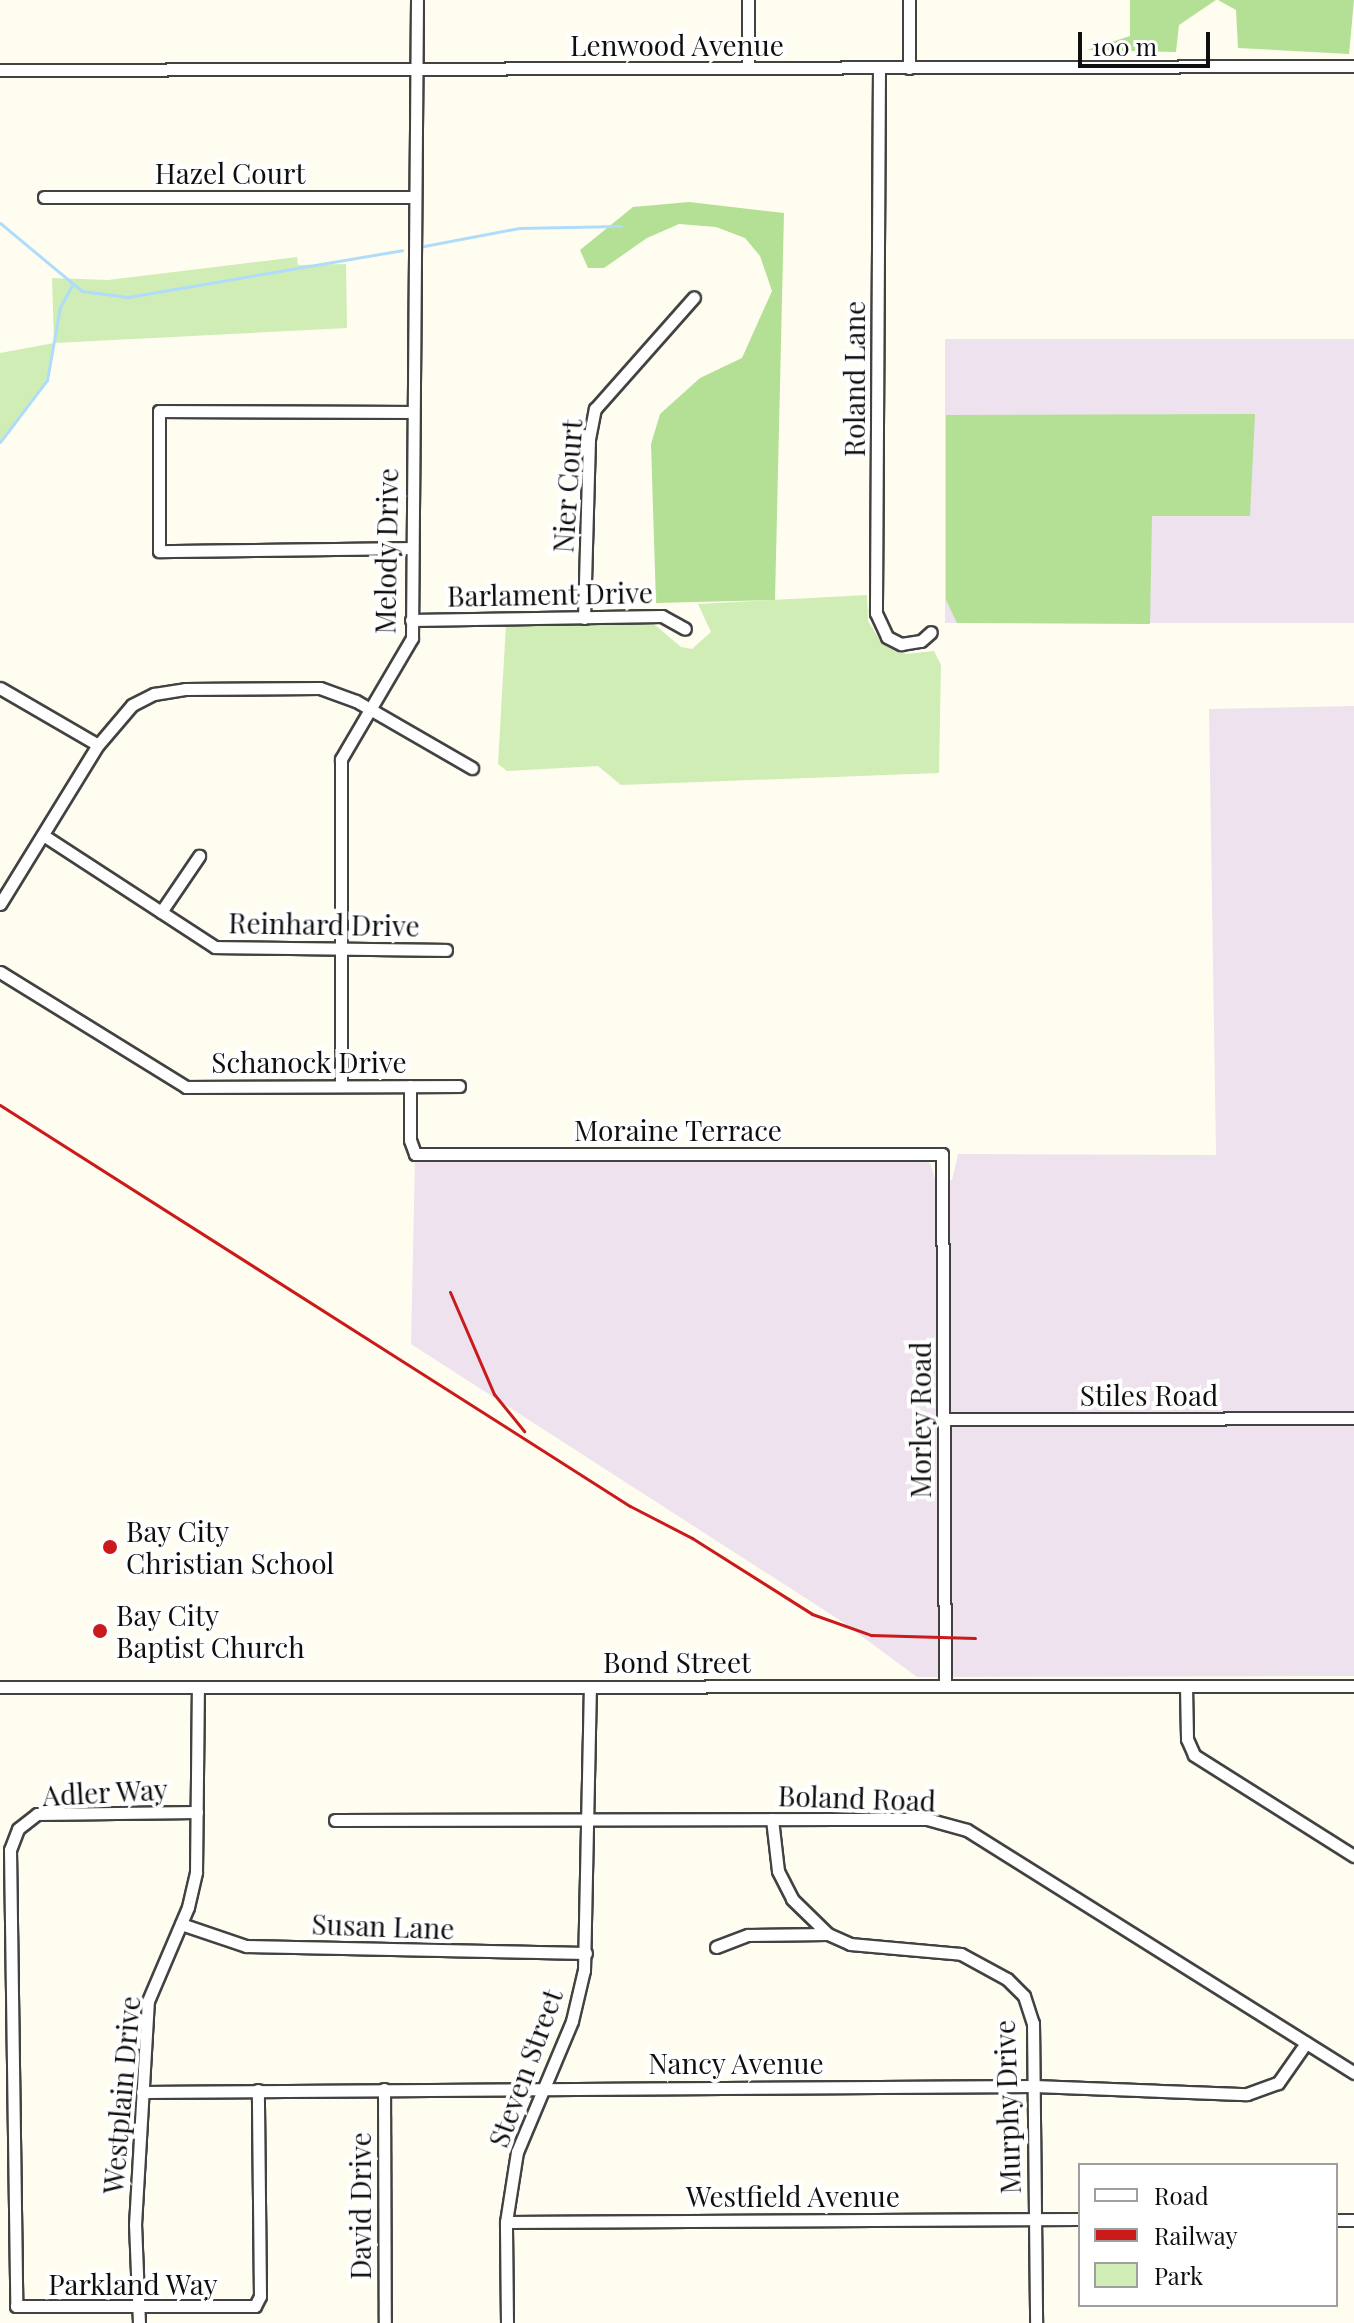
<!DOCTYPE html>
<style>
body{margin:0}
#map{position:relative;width:1354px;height:2323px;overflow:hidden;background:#fffdf0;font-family:"Playfair Display",serif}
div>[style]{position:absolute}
.industrial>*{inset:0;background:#ede2ee;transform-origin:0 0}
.green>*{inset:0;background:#d0edb6}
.forest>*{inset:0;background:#b3e094}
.stream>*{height:3px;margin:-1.5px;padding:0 1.5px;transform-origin:1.5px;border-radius:1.5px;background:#b0dcfb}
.roads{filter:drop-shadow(2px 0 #424242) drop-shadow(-2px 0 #424242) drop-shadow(0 2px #424242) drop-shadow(0 -2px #424242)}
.minor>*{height:11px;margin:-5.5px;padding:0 5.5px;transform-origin:5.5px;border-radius:5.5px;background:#fff}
.rail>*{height:3px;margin:-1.5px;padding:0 1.5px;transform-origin:1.5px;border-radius:1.5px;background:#cb1a1b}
.dots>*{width:22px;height:22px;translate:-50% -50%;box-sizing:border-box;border:4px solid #fff;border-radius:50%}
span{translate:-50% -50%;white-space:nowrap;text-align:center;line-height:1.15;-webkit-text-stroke:8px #fff;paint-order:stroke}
.street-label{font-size:28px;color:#0f0f0f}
.poi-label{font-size:28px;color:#0f0f0f}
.left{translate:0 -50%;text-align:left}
.legend{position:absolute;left:1078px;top:2163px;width:260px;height:144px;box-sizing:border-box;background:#fff;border:2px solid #9f9f9f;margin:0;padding:10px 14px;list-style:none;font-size:24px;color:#0f0f0f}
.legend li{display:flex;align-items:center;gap:16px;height:40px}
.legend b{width:40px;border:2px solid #9f9f9f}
.scale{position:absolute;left:1078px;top:32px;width:132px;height:36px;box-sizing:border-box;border:4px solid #0f0f0f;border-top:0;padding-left:10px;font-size:24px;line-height:28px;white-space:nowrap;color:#0f0f0f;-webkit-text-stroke:6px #fff;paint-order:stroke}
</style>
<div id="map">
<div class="industrial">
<i style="left:1354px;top:339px;width:284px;height:409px;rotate:90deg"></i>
<i style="clip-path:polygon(1354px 706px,1354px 1676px,917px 1677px,841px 1621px,411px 1344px,415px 1160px,917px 1160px,930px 1163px,935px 1179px,952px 1180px,958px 1154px,1216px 1155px,1209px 709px)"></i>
</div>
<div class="green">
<i style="clip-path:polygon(297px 257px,298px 265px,346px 264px,347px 328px,54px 343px,47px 380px,0 442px,0 353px,54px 343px,52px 278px,108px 280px)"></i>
<i style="clip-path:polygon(867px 595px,868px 621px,881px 642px,906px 654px,934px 651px,941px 665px,939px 773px,621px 785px,598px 766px,507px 771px,498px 764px,506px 624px,654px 624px,681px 647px,692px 649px,711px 632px,698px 604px)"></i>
</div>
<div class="forest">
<i style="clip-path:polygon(1130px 0,1216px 0,1179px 25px,1176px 52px,1087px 50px,1130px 36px)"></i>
<i style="clip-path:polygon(1218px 0,1354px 0,1349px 54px,1238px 48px,1236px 10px)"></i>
<i style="clip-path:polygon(689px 202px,784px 213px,775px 600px,656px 603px,651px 444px,660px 414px,700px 378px,742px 358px,772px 291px,760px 256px,745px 238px,716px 227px,679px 224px,647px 238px,604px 268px,588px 268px,580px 250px,633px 207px)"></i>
<i style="clip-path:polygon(1255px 414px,1250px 516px,1152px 516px,1150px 624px,957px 623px,946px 600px,946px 415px)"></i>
</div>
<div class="stream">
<i style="left:0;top:223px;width:107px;rotate:39.7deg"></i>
<i style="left:82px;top:291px;width:46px;rotate:7.4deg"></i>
<i style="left:128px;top:297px;width:278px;rotate:-9.7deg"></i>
<i style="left:424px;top:246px;width:97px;rotate:-10.7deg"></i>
<i style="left:519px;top:228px;width:102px;rotate:-1.1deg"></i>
<i style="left:0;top:442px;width:78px;rotate:-52.8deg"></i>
<i style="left:47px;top:380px;width:74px;rotate:-79.9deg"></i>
<i style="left:60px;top:307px;width:26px;rotate:-61deg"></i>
</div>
<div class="roads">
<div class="minor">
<i style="left:748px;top:68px;width:68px;rotate:-90deg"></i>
<i style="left:879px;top:68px;width:545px;rotate:90.32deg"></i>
<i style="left:876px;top:613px;width:26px;rotate:65deg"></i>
<i style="left:887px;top:637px;width:16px;rotate:27deg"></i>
<i style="left:901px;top:644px;width:20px;rotate:-9deg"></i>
<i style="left:921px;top:641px;width:13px;rotate:-42deg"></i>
<i style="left:909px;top:68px;width:68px;rotate:-90deg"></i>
<i style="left:0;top:70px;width:1354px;rotate:-0.17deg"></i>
<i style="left:44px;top:197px;width:371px"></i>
<i style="left:410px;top:548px;width:251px;rotate:179.3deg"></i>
<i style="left:159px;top:551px;width:140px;rotate:-90deg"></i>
<i style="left:159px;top:411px;width:253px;rotate:0.2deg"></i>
<i style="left:584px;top:618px;width:179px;rotate:-88.4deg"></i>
<i style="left:589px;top:439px;width:31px;rotate:-79deg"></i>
<i style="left:595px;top:409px;width:149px;rotate:-48.5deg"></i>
<i style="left:411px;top:620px;width:251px;rotate:-0.9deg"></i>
<i style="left:662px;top:616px;width:26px;rotate:29deg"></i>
<i style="left:0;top:688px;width:113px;rotate:30.2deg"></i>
<i style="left:43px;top:835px;width:205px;rotate:33.1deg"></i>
<i style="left:215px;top:947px;width:231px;rotate:0.7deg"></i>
<i style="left:0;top:904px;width:187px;rotate:-58.4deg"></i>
<i style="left:98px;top:745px;width:52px;rotate:-49.6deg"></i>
<i style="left:132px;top:705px;width:25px;rotate:-27deg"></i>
<i style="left:154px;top:694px;width:31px;rotate:-9deg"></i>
<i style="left:185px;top:689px;width:135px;rotate:-0.4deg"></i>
<i style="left:320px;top:688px;width:38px;rotate:20deg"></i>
<i style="left:356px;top:701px;width:134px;rotate:30deg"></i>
<i style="left:161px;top:912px;width:68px;rotate:-55.8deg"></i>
<i style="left:0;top:972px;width:219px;rotate:31.7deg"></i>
<i style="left:186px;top:1087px;width:273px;rotate:-0.2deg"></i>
<i style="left:341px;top:1084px;width:325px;rotate:-90deg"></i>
<i style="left:341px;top:759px;width:140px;rotate:-59.6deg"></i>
<i style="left:412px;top:638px;width:638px;rotate:-89.55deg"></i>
<i style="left:410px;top:1086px;width:54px;rotate:90deg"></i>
<i style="left:410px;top:1140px;width:15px;rotate:70deg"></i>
<i style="left:415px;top:1154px;width:527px"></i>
<i style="left:942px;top:1154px;width:532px;rotate:89.68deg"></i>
<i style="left:945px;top:1419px;width:409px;rotate:-0.1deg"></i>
<i style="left:1186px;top:1686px;width:53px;rotate:88.9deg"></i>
<i style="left:1187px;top:1739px;width:17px;rotate:66deg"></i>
<i style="left:1194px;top:1755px;width:189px;rotate:32.3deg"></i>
<i style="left:0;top:1687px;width:1354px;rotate:-0.04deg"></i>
<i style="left:197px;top:1812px;width:160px;rotate:179.3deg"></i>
<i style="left:37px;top:1814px;width:24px;rotate:142deg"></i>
<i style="left:18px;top:1829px;width:22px;rotate:111deg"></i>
<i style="left:10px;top:1850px;width:456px;rotate:89.2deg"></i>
<i style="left:16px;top:2306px;width:239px"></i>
<i style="left:255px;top:2306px;width:11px;rotate:-63deg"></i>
<i style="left:260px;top:2296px;width:206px;rotate:-90.6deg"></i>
<i style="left:772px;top:1819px;width:52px;rotate:83.4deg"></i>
<i style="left:778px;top:1871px;width:31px;rotate:63deg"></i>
<i style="left:792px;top:1899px;width:50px;rotate:44.2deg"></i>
<i style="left:828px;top:1934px;width:24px;rotate:24deg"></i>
<i style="left:850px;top:1944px;width:111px;rotate:5.1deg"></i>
<i style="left:961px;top:1954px;width:52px;rotate:28.5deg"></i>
<i style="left:1007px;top:1979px;width:24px;rotate:45deg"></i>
<i style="left:1024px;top:1996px;width:28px;rotate:72deg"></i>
<i style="left:1033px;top:2023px;width:300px;rotate:89.4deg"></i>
<i style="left:335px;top:1820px;width:592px;rotate:-0.1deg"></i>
<i style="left:927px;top:1819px;width:41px;rotate:15.4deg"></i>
<i style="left:967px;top:1830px;width:457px;rotate:32.1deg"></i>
<i style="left:181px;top:1924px;width:69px;rotate:18.7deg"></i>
<i style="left:246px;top:1946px;width:340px;rotate:1.2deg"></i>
<i style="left:716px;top:1947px;width:34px;rotate:-21deg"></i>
<i style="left:748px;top:1935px;width:79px;rotate:-0.7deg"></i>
<i style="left:384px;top:2089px;width:234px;rotate:89.8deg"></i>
<i style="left:142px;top:2092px;width:892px;rotate:-0.39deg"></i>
<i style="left:1034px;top:2086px;width:213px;rotate:2.2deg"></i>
<i style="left:1247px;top:2094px;width:33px;rotate:-20deg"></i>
<i style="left:1278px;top:2083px;width:49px;rotate:-55deg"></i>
<i style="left:1336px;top:2220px;width:18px"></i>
<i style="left:506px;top:2222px;width:574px;rotate:-0.3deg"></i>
<i style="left:139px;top:2323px;width:98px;rotate:-92.3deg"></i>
<i style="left:135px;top:2225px;width:224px;rotate:-86.7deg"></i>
<i style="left:148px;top:2001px;width:102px;rotate:-66.9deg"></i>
<i style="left:188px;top:1907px;width:36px;rotate:-77deg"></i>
<i style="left:196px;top:1872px;width:185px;rotate:-89.4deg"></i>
<i style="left:507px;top:2323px;width:101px;rotate:-90.6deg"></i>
<i style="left:506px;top:2222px;width:71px;rotate:-81.1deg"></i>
<i style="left:517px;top:2152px;width:142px;rotate:-67.2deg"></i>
<i style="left:572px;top:2021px;width:52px;rotate:-76.8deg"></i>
<i style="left:584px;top:1970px;width:283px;rotate:-88.8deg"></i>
</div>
</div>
<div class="rail">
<i style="left:0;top:1105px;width:747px;rotate:32.48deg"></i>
<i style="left:630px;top:1506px;width:70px;rotate:27.3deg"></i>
<i style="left:692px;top:1538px;width:142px;rotate:32.3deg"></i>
<i style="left:812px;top:1614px;width:63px;rotate:19.6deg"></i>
<i style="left:871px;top:1635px;width:104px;rotate:1.7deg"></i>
<i style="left:450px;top:1292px;width:111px;rotate:66.7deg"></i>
<i style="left:494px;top:1394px;width:48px;rotate:51deg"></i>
</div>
<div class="dots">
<i style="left:110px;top:1547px;background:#cb1a1b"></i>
<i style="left:100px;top:1631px;background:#cb1a1b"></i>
</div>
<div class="street-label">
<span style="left:677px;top:45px">Lenwood Avenue</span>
<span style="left:230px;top:173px">Hazel Court</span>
<span style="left:854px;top:379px;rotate:-90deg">Roland Lane</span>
<span style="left:567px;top:486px;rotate:-86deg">Nier Court</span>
<span style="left:386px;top:551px;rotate:-89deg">Melody Drive</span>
<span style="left:550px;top:594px;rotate:-1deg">Barlament Drive</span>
<span style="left:324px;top:924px;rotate:1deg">Reinhard Drive</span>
<span style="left:309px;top:1062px">Schanock Drive</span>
<span style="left:678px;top:1130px">Moraine Terrace</span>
<span style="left:1149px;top:1395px">Stiles Road</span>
<span style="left:920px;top:1420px;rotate:-90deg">Morley Road</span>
<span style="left:677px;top:1662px">Bond Street</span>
<span style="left:105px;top:1792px;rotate:-3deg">Adler Way</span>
<span style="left:857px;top:1798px;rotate:2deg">Boland Road</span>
<span style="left:383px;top:1926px;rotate:2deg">Susan Lane</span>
<span style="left:736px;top:2063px">Nancy Avenue</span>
<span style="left:525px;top:2068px;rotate:-70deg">Steven Street</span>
<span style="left:121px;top:2095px;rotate:-85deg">Westplain Drive</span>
<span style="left:1007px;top:2107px;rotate:-92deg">Murphy Drive</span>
<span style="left:793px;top:2196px">Westfield Avenue</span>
<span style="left:360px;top:2206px;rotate:-90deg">David Drive</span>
<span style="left:133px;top:2284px">Parkland Way</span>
</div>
<div class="poi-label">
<span class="left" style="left:126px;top:1547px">Bay City<br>Christian School</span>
<span class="left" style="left:116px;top:1631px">Bay City<br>Baptist Church</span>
</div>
<ul class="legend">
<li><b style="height:10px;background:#fff"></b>Road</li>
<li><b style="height:10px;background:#cb1a1b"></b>Railway</li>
<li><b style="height:22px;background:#d0edb6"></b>Park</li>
</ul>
<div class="scale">100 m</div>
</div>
